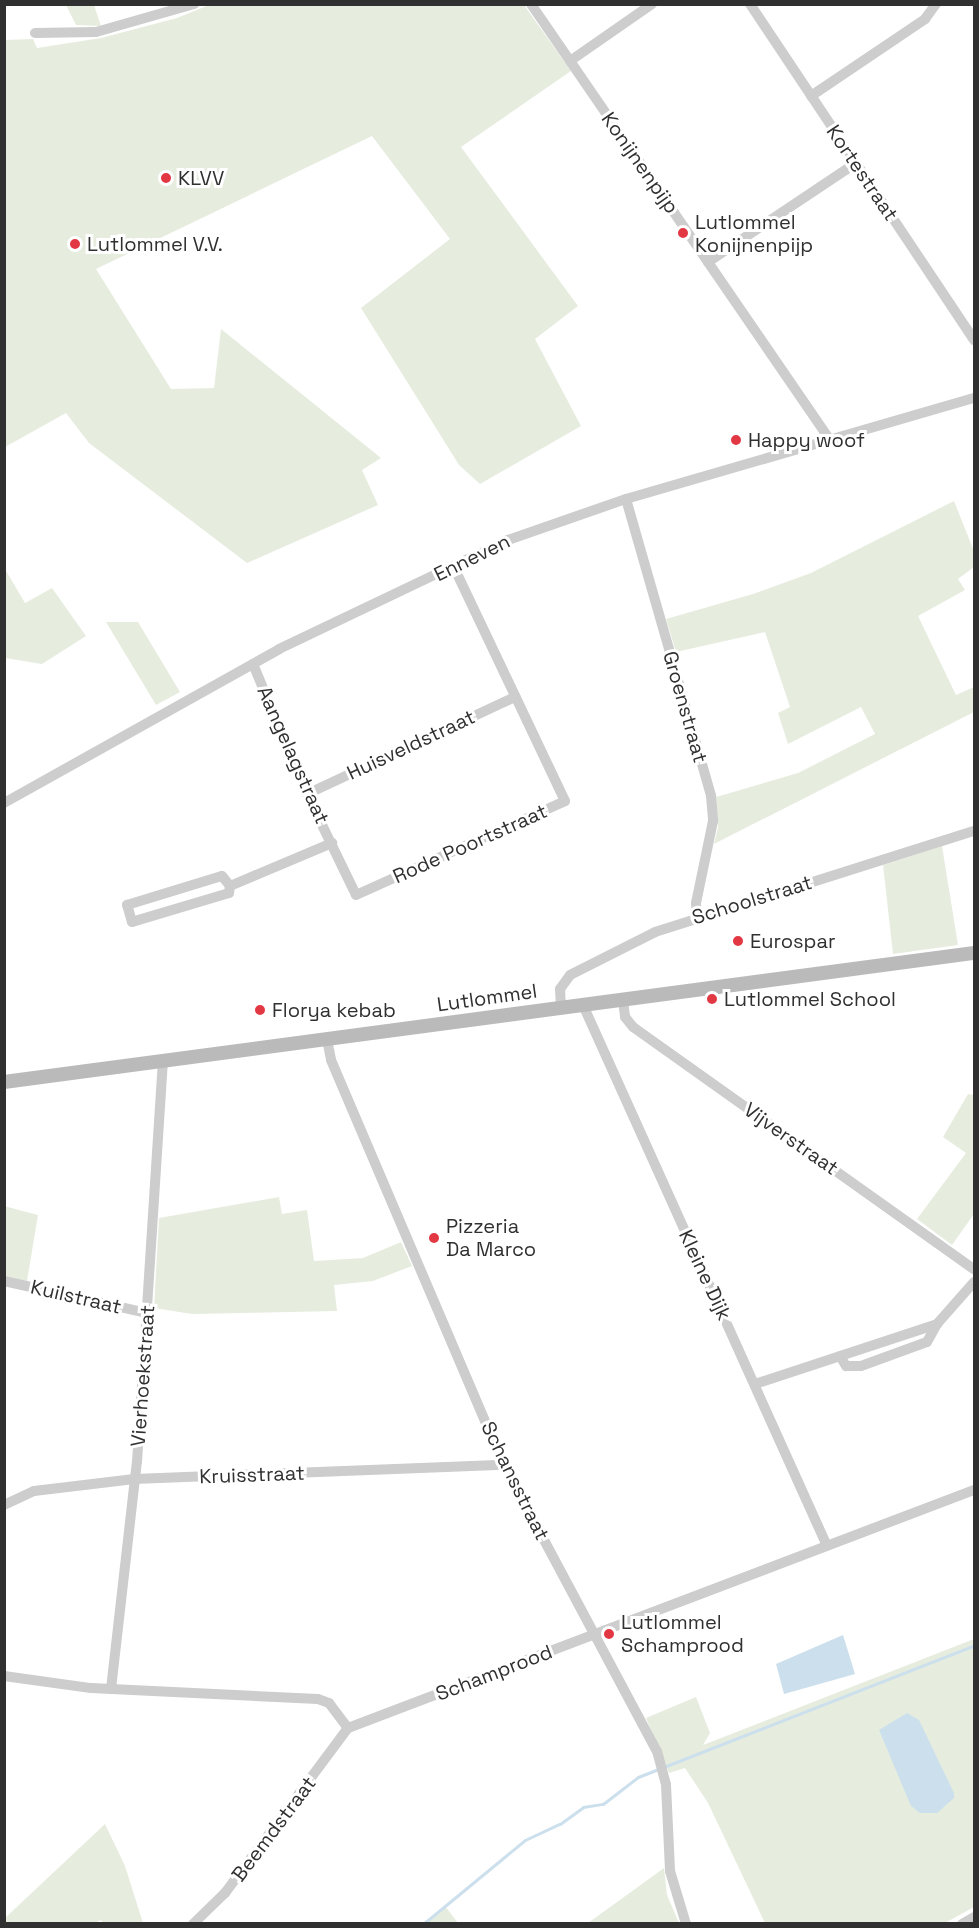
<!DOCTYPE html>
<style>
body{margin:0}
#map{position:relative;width:979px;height:1928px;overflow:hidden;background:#fff;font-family:"Space Grotesk",sans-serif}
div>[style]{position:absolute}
.green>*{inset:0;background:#e6eddf}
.water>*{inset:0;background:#ccdfec}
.stream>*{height:3px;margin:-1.5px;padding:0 1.5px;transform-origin:1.5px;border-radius:1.5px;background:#ccdfec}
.street>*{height:10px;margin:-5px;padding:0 5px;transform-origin:5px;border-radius:5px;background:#cdcdcd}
.secondary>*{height:14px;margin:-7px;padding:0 7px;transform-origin:7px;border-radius:7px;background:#bababa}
.dots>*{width:16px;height:16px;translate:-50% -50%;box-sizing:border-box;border:3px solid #fff;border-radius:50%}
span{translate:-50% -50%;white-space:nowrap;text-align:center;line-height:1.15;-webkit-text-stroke:6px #fff;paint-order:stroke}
.street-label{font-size:20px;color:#303030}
.poi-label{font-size:20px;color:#303030}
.left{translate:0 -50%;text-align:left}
.frame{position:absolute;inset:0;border:6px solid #303030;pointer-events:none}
</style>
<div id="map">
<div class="green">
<i style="clip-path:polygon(66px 5px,94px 5px,101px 26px,76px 25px)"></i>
<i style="clip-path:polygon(209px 5px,524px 5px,571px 71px,461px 147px,578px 306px,535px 339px,581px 426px,480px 484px,459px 465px,361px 308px,450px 239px,372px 136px,96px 269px,171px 389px,214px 388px,221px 329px,381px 458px,362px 470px,378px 505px,247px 563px,89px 443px,66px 413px,5px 447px,5px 40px,33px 39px,37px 48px,101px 38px,177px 18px)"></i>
<i style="clip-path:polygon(954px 501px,974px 551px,974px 567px,958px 579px,965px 590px,918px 616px,956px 695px,974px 687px,974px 712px,714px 844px,718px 827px,716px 797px,798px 773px,875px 734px,861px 707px,788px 744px,778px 713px,790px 707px,765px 632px,676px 652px,666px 619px,753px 594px,811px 573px)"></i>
<i style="clip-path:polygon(5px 569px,25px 603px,52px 588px,86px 636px,42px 664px,5px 658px)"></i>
<i style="clip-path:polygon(106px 622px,138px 622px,180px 692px,156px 705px)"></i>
<i style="clip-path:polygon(942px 846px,958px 945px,893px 954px,883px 865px)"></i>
<i style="clip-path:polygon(968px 1094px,974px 1095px,974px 1214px,952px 1245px,917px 1219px,966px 1153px,943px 1137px)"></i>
<i style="clip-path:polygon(279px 1197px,282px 1214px,307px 1210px,314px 1261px,363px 1258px,401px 1242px,412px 1266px,373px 1281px,334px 1285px,337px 1311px,192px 1314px,154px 1308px,159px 1218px)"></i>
<i style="clip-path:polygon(4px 1206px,38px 1215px,27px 1281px,5px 1277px)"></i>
<i style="clip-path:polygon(974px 1639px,974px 1907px,945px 1923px,765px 1923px,708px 1803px,685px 1768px,669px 1773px,646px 1718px,696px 1697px,710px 1733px,703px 1745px)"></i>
<i style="clip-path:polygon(105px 1824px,125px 1866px,143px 1923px,103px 1923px,101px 1920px,92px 1924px,5px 1923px,5px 1918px)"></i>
<i style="clip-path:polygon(664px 1868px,667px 1895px,679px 1923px,588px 1923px)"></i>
<i style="clip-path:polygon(445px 1906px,458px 1923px,423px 1923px)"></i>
</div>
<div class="water">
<i style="clip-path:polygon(843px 1635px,855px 1674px,784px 1694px,776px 1664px)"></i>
<i style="clip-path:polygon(907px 1713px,919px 1720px,954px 1793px,954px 1798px,937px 1813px,920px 1813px,911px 1806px,879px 1730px)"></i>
</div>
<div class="stream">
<i style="left:423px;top:1924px;width:132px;rotate:-39.5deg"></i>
<i style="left:525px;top:1840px;width:38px;rotate:-25deg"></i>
<i style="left:560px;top:1824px;width:29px;rotate:-36deg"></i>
<i style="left:583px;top:1807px;width:20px;rotate:-9deg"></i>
<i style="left:603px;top:1804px;width:44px;rotate:-37.6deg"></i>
<i style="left:638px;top:1777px;width:361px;rotate:-21.4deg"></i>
</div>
<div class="street">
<i style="left:531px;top:4px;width:529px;rotate:55.56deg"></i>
<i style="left:750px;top:4px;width:404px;rotate:56.3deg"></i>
<i style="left:35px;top:33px;width:61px;rotate:-0.9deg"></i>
<i style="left:96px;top:32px;width:102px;rotate:-15.9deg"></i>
<i style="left:570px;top:61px;width:100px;rotate:-34.8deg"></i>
<i style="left:811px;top:96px;width:138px;rotate:-34deg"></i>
<i style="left:925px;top:19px;width:19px;rotate:-54deg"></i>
<i style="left:708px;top:262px;width:178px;rotate:-33.8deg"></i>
<i style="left:626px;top:499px;width:309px;rotate:74deg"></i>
<i style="left:711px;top:796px;width:25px;rotate:85deg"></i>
<i style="left:713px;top:821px;width:84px;rotate:101.7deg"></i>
<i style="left:696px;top:903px;width:14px;rotate:86deg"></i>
<i style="left:253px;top:664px;width:141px;rotate:67.4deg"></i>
<i style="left:307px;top:794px;width:112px;rotate:64.1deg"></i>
<i style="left:356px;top:895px;width:229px;rotate:-24.2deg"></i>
<i style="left:565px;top:801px;width:259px;rotate:-115.4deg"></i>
<i style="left:307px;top:794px;width:230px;rotate:-25deg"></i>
<i style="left:4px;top:803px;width:315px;rotate:-29.2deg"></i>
<i style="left:279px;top:649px;width:254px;rotate:-25.5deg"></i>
<i style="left:508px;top:540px;width:125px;rotate:-19.2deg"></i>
<i style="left:626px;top:499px;width:362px;rotate:-16.2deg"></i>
<i style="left:230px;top:886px;width:7px;rotate:98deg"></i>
<i style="left:229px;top:893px;width:101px;rotate:163.4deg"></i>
<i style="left:132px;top:922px;width:18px;rotate:-106deg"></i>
<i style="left:127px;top:905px;width:99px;rotate:-17deg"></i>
<i style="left:222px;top:876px;width:13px;rotate:51deg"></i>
<i style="left:230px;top:886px;width:111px;rotate:-22.9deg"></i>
<i style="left:623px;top:1000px;width:17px;rotate:83deg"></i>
<i style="left:625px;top:1017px;width:13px;rotate:51deg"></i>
<i style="left:633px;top:1027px;width:418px;rotate:35.4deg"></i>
<i style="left:583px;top:1005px;width:593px;rotate:65.72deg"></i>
<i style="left:561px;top:1008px;width:19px;rotate:-93deg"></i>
<i style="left:560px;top:989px;width:17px;rotate:-54deg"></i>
<i style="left:570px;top:975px;width:95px;rotate:-26.8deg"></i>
<i style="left:655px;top:932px;width:335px;rotate:-17.6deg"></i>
<i style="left:327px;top:1039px;width:21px;rotate:79deg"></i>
<i style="left:331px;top:1060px;width:440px;rotate:66.9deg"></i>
<i style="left:504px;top:1465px;width:324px;rotate:61.9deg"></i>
<i style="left:657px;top:1751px;width:35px;rotate:75deg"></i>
<i style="left:666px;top:1785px;width:86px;rotate:87.3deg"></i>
<i style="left:670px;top:1871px;width:55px;rotate:73.2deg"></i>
<i style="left:4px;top:1281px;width:147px;rotate:12.6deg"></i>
<i style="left:840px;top:1356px;width:12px;rotate:59deg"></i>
<i style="left:846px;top:1366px;width:15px"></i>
<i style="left:861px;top:1366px;width:70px;rotate:-20deg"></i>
<i style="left:927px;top:1342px;width:21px;rotate:-61deg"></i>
<i style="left:755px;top:1384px;width:192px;rotate:-18.2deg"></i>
<i style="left:937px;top:1324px;width:56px;rotate:-48.6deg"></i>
<i style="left:4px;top:1505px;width:33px;rotate:-25deg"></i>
<i style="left:34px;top:1491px;width:101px;rotate:-6.8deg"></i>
<i style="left:134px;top:1479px;width:370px;rotate:-2.2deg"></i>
<i style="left:4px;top:1676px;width:88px;rotate:7.9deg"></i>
<i style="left:91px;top:1688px;width:227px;rotate:2.8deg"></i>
<i style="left:318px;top:1699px;width:12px;rotate:20deg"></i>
<i style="left:329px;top:1703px;width:31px;rotate:53deg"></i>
<i style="left:111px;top:1689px;width:228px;rotate:-83.5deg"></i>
<i style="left:137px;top:1462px;width:402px;rotate:-86.3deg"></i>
<i style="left:348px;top:1728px;width:670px;rotate:-20.82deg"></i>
<i style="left:193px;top:1924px;width:45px;rotate:-44.1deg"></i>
<i style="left:225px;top:1893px;width:206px;rotate:-53.3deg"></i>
<i style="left:962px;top:1924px;width:14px;rotate:-30deg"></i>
</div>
<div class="secondary">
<i style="left:4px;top:1082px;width:979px;rotate:-7.58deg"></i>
</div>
<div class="dots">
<i style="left:166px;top:178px;background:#e23843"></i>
<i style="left:683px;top:233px;background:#e23843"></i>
<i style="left:75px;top:244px;background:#e23843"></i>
<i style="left:736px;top:440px;background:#e23843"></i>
<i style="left:738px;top:941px;background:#e23843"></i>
<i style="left:712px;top:999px;background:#e23843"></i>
<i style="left:260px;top:1010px;background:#e23843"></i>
<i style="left:434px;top:1238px;background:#e23843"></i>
<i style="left:609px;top:1634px;background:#e23843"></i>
</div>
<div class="street-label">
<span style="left:640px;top:163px;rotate:55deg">Konijnenpijp</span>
<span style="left:862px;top:173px;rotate:56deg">Kortestraat</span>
<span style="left:472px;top:558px;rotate:-26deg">Enneven</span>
<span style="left:685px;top:707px;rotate:74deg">Groenstraat</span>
<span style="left:411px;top:745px;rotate:-25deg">Huisveldstraat</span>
<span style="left:293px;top:755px;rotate:66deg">Aangelagstraat</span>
<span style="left:470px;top:844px;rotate:-24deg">Rode Poortstraat</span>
<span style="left:752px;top:900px;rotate:-17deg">Schoolstraat</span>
<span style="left:487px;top:998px;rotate:-8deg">Lutlommel</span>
<span style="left:791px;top:1139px;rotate:35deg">Vijverstraat</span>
<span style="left:705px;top:1275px;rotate:65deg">Kleine Dijk</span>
<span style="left:76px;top:1297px;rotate:13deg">Kuilstraat</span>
<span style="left:143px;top:1376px;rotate:-86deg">Vierhoekstraat</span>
<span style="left:252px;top:1475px;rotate:-2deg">Kruisstraat</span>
<span style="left:515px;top:1481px;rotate:64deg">Schansstraat</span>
<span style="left:494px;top:1673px;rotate:-21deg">Schamprood</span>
<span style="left:274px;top:1829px;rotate:-53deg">Beemdstraat</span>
</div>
<div class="poi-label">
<span class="left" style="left:178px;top:178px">KLVV</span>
<span class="left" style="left:695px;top:234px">Lutlommel<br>Konijnenpijp</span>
<span class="left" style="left:87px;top:244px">Lutlommel V.V.</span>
<span class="left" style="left:748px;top:440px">Happy woof</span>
<span class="left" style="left:750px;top:941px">Eurospar</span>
<span class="left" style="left:724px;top:999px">Lutlommel School</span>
<span class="left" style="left:272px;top:1010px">Florya kebab</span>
<span class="left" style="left:446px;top:1238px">Pizzeria<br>Da Marco</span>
<span class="left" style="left:621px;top:1634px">Lutlommel<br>Schamprood</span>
</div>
<div class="frame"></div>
</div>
